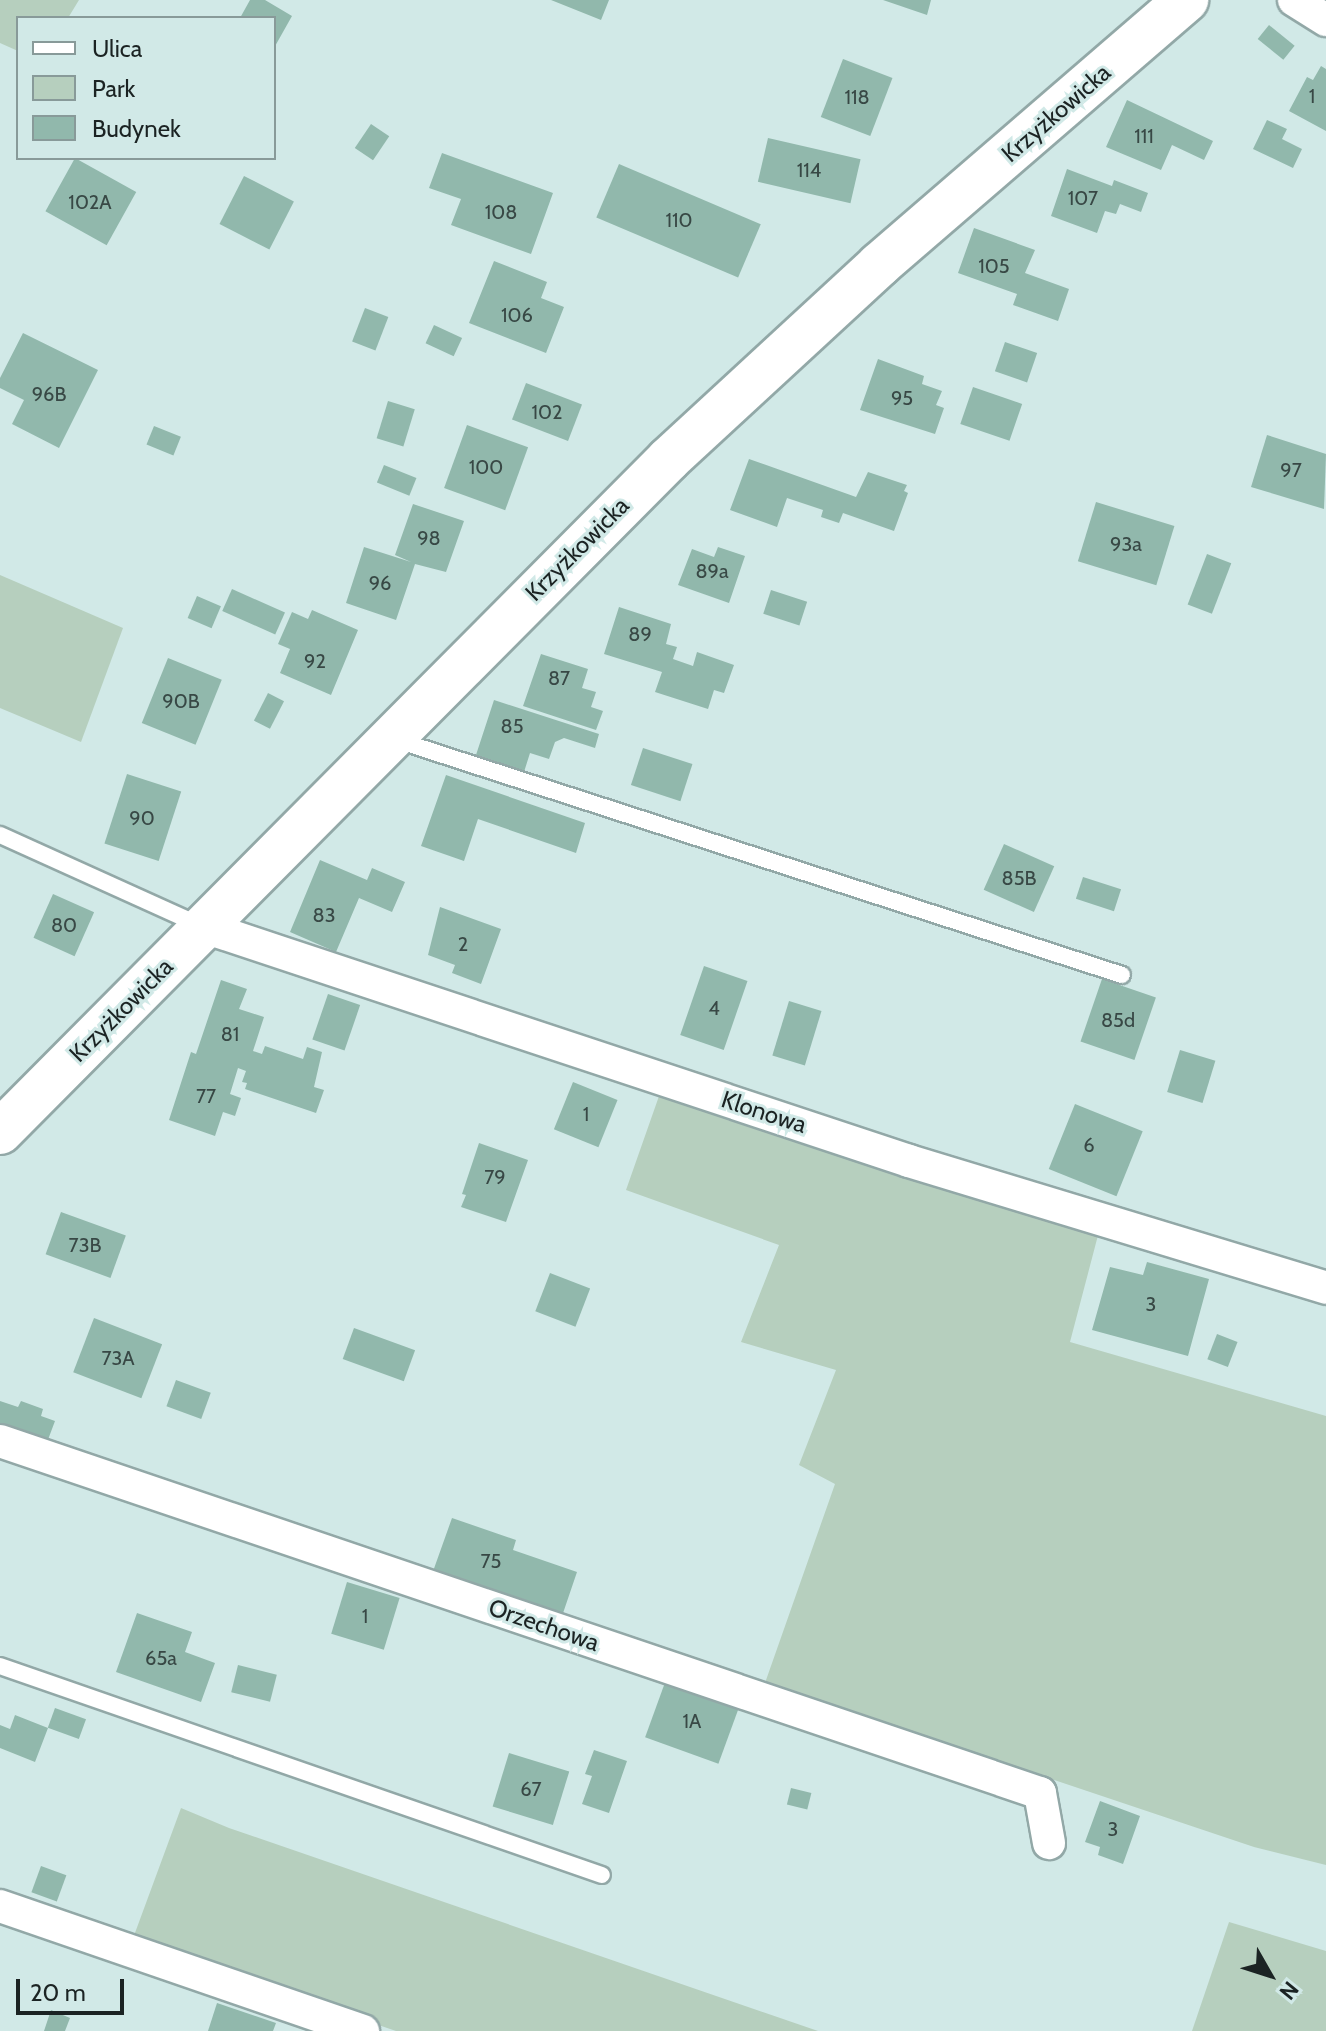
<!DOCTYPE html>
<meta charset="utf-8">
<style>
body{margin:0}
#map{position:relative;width:1326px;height:2031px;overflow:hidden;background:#d1e9e7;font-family:Cabin,sans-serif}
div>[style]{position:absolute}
.green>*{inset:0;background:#b6cfbe}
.building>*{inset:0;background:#91b8ac;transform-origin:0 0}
.roads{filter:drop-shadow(2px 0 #92a8a7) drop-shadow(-2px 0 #92a8a7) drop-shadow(0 2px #92a8a7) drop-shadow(0 -2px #92a8a7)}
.lane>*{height:16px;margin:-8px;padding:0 8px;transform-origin:8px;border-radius:8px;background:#fff}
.street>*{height:32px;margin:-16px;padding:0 16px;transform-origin:16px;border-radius:16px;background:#fff}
.secondary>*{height:44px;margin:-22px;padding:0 22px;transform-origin:22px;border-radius:22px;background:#fff}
span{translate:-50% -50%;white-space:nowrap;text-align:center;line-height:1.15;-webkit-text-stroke:6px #d1e9e7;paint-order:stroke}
.number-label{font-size:20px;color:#384845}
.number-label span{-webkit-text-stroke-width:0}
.street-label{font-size:24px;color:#1b2323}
.legend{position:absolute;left:16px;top:16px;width:260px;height:144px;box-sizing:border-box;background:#d1e9e7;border:2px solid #889a99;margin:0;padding:10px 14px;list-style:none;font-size:24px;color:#1b2323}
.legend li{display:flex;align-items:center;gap:16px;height:40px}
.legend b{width:40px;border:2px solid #889a99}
.north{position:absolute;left:1230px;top:1935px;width:80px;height:80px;-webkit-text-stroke:6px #d1e9e7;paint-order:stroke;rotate:129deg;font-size:22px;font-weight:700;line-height:32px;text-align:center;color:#1b2323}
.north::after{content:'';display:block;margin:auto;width:28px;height:36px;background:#1b2323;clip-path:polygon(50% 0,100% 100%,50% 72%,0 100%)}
.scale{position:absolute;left:16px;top:1979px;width:108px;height:36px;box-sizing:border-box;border:4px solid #1b2323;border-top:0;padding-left:10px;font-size:24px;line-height:28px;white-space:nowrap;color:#1b2323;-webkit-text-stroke:6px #d1e9e7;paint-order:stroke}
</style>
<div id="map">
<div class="green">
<i style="clip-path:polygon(0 0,79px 0,68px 18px,18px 18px,18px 51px,0 43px)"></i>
<i style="clip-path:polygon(0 575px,123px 628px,81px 742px,0 708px)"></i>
<i style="clip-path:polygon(665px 1079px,1102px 1220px,1070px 1342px,1326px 1416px,1326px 1865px,1254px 1847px,765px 1683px,835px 1484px,799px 1465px,836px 1370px,741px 1342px,779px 1245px,626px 1190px)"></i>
<i style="clip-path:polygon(181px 1808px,229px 1828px,818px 2031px,396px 2031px,132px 1941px)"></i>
<i style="clip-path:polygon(1229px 1922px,1326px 1951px,1326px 2031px,1192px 2031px)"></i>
</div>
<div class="building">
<i style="clip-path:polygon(250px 0,265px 0,292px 16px,274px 48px,274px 18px,240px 18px)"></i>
<i style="clip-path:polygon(551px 0,609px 0,601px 20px)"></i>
<i style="clip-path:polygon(883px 0,931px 0,927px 15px)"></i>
<i style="left:1269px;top:25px;width:33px;height:18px;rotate:39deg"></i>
<i style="left:843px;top:59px;width:53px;height:62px;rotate:21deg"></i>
<i style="clip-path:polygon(1321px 66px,1326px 69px,1326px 131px,1289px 111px,1307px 77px,1313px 80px)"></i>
<i style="clip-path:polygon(1127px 100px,1213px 141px,1204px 160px,1172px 145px,1161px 170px,1106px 147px)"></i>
<i style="clip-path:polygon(1267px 120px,1287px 129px,1282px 139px,1302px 149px,1293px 168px,1253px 149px)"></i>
<i style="left:371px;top:124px;width:22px;height:29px;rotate:34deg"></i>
<i style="left:768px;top:138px;width:95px;height:45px;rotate:13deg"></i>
<i style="clip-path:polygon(442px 153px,553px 193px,531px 254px,451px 225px,461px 199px,429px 188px)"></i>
<i style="left:75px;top:158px;width:70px;height:61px;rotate:29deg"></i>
<i style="left:619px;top:164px;width:154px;height:58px;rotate:23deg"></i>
<i style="clip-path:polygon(1067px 169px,1112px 186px,1114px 180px,1148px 193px,1141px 212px,1120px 204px,1116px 214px,1105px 211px,1097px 233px,1051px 216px)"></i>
<i style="left:244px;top:176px;width:56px;height:54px;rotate:27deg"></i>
<i style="clip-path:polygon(974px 228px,1035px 250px,1025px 273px,1069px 289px,1058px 321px,1013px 305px,1017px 294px,958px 273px)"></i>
<i style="clip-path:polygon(494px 261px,547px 282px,541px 298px,564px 307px,546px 353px,469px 323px)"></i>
<i style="left:365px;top:308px;width:25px;height:36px;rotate:21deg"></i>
<i style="left:434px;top:325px;width:31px;height:20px;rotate:25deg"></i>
<i style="clip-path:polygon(23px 333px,98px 370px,59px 448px,12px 424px,24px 400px,0 388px,0 378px)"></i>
<i style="left:1005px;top:342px;width:34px;height:31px;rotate:19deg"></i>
<i style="clip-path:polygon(878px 359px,924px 376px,922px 384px,942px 391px,936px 405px,944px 408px,935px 434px,860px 410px)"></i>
<i style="left:526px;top:383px;width:60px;height:39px;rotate:21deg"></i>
<i style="left:973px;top:387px;width:52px;height:39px;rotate:19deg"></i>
<i style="left:388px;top:401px;width:28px;height:39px;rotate:17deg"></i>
<i style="left:467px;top:425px;width:65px;height:67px;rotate:20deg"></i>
<i style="left:154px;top:426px;width:29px;height:20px;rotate:22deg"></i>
<i style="clip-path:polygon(1267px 435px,1326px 454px,1324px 509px,1251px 487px)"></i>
<i style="clip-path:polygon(749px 459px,856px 497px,868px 472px,907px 485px,904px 491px,908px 493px,894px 531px,843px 513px,839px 523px,821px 517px,823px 510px,787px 498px,777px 527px,730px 510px)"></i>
<i style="left:384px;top:465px;width:35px;height:19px;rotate:22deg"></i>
<i style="left:1096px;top:502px;width:82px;height:62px;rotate:17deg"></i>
<i style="clip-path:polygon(413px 504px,464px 521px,446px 572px,415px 564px,396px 620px,346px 603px,364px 547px,411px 562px,395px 555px)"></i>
<i style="clip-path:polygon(718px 547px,745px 556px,729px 603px,678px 585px,692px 549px,714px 557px)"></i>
<i style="left:1207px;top:554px;width:26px;height:54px;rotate:21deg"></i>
<i style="left:232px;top:589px;width:58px;height:24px;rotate:24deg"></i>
<i style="left:771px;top:590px;width:38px;height:25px;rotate:18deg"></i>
<i style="left:197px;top:596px;width:26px;height:24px;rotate:23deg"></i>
<i style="clip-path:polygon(619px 607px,671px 624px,666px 644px,677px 647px,673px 659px,693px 666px,697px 652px,734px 665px,724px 693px,714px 690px,708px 709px,655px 692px,662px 672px,604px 654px)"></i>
<i style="clip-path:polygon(312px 610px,358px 630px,331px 695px,280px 673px,290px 649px,278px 644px,292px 612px,308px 619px)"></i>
<i style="clip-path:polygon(541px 654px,588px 669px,582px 688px,596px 692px,591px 707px,603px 711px,596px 730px,523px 706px)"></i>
<i style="left:168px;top:658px;width:58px;height:70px;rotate:22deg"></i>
<i style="left:268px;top:693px;width:18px;height:31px;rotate:27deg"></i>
<i style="clip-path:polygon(494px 700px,599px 734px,595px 748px,564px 738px,555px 742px,549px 759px,530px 753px,524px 772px,475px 758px)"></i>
<i style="left:643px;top:748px;width:52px;height:39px;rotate:18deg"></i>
<i style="left:127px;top:774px;width:57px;height:73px;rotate:18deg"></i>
<i style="clip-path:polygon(446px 775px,585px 823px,576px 853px,478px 819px,464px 861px,421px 846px)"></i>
<i style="left:1004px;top:844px;width:55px;height:50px;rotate:24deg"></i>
<i style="clip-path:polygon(320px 860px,367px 880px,372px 868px,405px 882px,392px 912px,359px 898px,336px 952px,290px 932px)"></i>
<i style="left:1083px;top:877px;width:40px;height:23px;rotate:18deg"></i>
<i style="left:53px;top:894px;width:45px;height:48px;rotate:24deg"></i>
<i style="clip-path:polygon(440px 907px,501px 929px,481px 984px,452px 973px,455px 965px,428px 955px)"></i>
<i style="left:704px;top:966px;width:46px;height:73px;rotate:19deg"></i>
<i style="left:1102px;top:979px;width:57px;height:66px;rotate:19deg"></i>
<i style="clip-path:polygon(221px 980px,247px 989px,239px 1009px,264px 1017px,253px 1051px,262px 1054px,265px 1046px,303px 1059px,307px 1047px,322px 1052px,314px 1087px,324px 1090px,316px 1113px,245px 1089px,247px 1083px,242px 1082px,246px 1071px,238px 1068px,230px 1094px,241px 1098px,235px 1116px,223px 1112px,215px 1136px,169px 1120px,191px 1052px,196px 1054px)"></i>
<i style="left:328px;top:994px;width:34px;height:48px;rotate:19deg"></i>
<i style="left:789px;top:1001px;width:34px;height:57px;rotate:17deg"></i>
<i style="left:1180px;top:1050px;width:37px;height:44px;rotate:17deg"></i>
<i style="left:573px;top:1082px;width:48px;height:51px;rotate:22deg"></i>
<i style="left:1075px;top:1104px;width:73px;height:70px;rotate:22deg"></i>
<i style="clip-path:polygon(479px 1143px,528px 1160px,506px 1222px,461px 1207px,466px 1195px,462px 1194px)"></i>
<i style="left:61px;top:1212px;width:69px;height:45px;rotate:20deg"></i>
<i style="clip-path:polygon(1147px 1262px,1209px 1279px,1188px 1356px,1092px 1330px,1110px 1267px,1143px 1275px)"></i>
<i style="left:550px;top:1273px;width:43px;height:41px;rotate:21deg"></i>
<i style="left:94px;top:1318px;width:73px;height:58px;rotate:21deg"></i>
<i style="left:354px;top:1328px;width:65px;height:33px;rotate:20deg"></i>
<i style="left:1217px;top:1334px;width:22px;height:27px;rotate:21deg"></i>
<i style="left:176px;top:1380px;width:37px;height:28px;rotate:20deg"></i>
<i style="clip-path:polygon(0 1401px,18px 1407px,21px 1401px,43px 1409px,41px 1416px,55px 1421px,46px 1445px,0 1428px)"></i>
<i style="clip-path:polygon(452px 1518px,516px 1540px,513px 1550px,577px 1572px,560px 1622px,431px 1577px)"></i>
<i style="left:347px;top:1582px;width:55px;height:54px;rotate:17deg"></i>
<i style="clip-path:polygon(137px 1613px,192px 1632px,185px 1652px,215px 1663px,201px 1702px,116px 1672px)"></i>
<i style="left:238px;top:1665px;width:40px;height:28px;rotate:14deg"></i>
<i style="left:667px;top:1677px;width:78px;height:64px;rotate:20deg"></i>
<i style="left:55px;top:1708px;width:33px;height:21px;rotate:20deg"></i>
<i style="clip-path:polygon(15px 1715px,48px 1728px,35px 1762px,0 1748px,0 1725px,10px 1729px)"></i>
<i style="clip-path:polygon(594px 1750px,627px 1761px,609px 1813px,582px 1804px,592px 1776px,585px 1774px)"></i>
<i style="left:509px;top:1753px;width:63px;height:56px;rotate:17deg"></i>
<i style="left:791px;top:1788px;width:21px;height:17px;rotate:14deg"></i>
<i style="clip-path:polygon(1100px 1801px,1140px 1816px,1123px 1864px,1098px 1855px,1100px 1847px,1085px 1842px)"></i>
<i style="left:41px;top:1866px;width:27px;height:28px;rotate:20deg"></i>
<i style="clip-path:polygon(217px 2003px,276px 2023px,273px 2031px,208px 2031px)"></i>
<i style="clip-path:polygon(51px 2010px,70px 2018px,65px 2031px,44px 2031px)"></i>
</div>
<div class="roads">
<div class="lane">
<i style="left:397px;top:740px;width:762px;rotate:17.96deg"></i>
<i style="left:0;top:835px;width:218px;rotate:24.3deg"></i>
<i style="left:0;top:1666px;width:637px;rotate:19.15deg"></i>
</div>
<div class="street">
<i style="left:1294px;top:0;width:38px;rotate:32deg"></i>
<i style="left:204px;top:927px;width:743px;rotate:18.36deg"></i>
<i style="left:909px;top:1161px;width:436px;rotate:16.9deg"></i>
<i style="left:0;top:1441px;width:1098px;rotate:18.7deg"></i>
<i style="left:1040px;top:1793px;width:51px;rotate:79.8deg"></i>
<i style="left:0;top:1906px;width:384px;rotate:19deg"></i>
</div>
<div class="secondary">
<i style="left:0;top:1132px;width:949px;rotate:-45.17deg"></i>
<i style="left:669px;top:459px;width:286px;rotate:-42.7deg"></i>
<i style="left:879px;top:265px;width:406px;rotate:-40.8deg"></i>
</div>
</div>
<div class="number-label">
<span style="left:1312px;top:96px">1</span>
<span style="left:857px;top:97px">118</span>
<span style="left:1144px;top:136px">111</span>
<span style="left:809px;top:170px">114</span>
<span style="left:1083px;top:198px">107</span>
<span style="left:90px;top:202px">102A</span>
<span style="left:501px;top:212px">108</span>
<span style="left:679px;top:220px">110</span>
<span style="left:994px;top:266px">105</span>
<span style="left:517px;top:315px">106</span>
<span style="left:49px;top:394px">96B</span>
<span style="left:902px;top:398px">95</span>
<span style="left:547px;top:412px">102</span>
<span style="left:486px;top:467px">100</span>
<span style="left:1291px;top:470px">97</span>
<span style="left:429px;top:538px">98</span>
<span style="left:1126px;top:544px">93a</span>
<span style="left:712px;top:571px">89a</span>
<span style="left:380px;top:583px">96</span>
<span style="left:640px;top:634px">89</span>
<span style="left:315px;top:661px">92</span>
<span style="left:559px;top:678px">87</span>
<span style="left:181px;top:701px">90B</span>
<span style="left:512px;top:726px">85</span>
<span style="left:142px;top:818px">90</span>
<span style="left:1019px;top:878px">85B</span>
<span style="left:324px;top:915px">83</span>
<span style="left:64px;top:925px">80</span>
<span style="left:463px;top:944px">2</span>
<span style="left:714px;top:1008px">4</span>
<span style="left:1118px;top:1020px">85d</span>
<span style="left:230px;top:1034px">81</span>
<span style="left:206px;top:1096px">77</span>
<span style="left:586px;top:1114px">1</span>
<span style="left:1089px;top:1145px">6</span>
<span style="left:495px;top:1177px">79</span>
<span style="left:85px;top:1245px">73B</span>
<span style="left:1151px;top:1304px">3</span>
<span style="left:118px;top:1358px">73A</span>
<span style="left:491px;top:1561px">75</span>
<span style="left:365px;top:1616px">1</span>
<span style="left:161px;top:1658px">65a</span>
<span style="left:692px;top:1721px">1A</span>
<span style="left:531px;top:1789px">67</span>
<span style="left:1113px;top:1829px">3</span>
</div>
<div class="street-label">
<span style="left:1056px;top:113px;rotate:-41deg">Krzyżkowicka</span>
<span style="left:577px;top:549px;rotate:-45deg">Krzyżkowicka</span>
<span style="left:121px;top:1010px;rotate:-45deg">Krzyżkowicka</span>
<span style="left:764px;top:1112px;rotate:18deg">Klonowa</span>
<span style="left:544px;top:1625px;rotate:19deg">Orzechowa</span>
</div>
<ul class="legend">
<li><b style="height:10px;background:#fff"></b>Ulica</li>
<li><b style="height:22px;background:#b6cfbe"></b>Park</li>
<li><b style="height:22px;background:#91b8ac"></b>Budynek</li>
</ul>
<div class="north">N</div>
<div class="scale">20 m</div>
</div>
